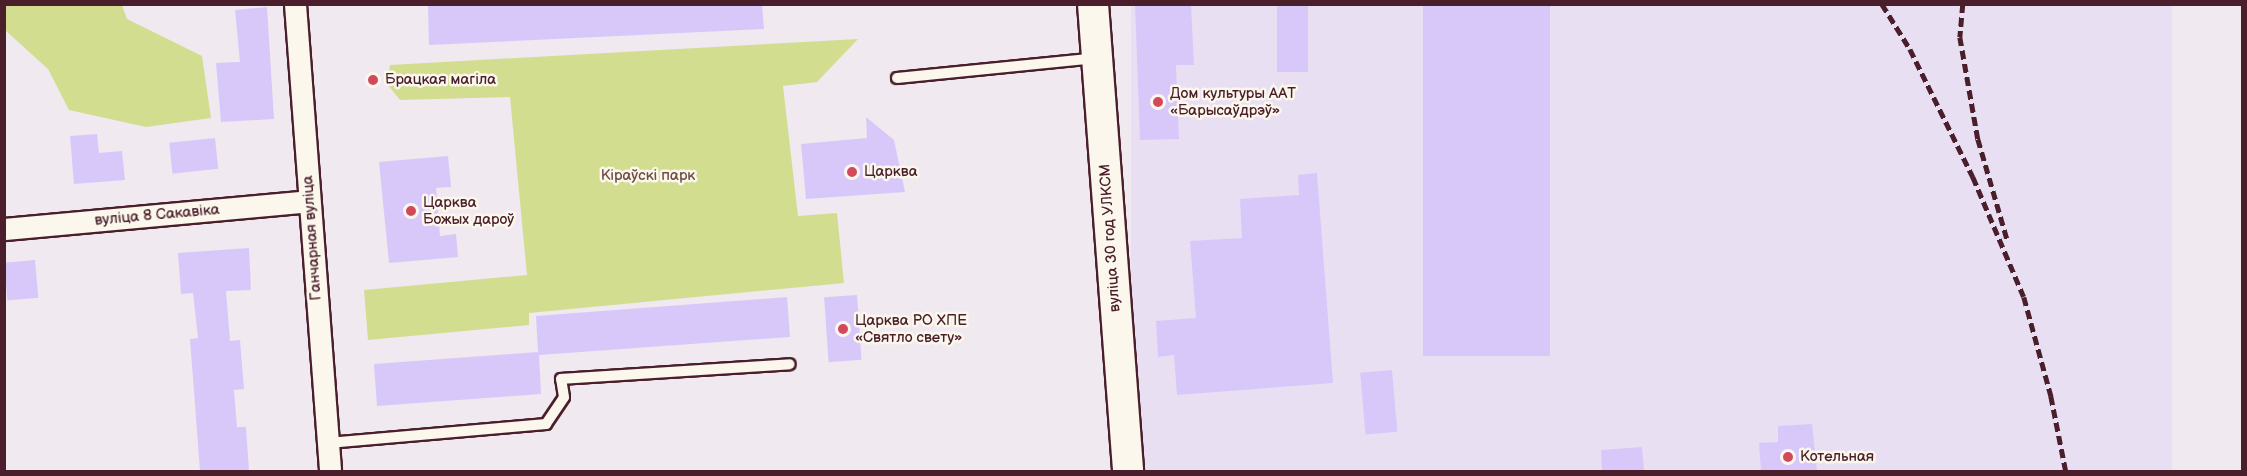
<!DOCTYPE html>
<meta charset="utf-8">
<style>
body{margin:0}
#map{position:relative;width:2247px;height:476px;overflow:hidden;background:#f0e9f0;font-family:"Balsamiq Sans",sans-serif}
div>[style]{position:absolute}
.built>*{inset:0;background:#e9dff3;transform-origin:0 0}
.green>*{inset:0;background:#d2dd90}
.building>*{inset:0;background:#d8c8fa;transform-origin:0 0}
.roads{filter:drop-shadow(2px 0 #4a1f2b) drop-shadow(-2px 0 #4a1f2b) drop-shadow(0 2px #4a1f2b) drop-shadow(0 -2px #4a1f2b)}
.service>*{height:10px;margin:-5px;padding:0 5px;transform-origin:5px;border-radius:5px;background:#fbf7ec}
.minor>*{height:21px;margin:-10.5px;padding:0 10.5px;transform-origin:10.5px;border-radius:10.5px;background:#fbf7ec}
.secondary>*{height:30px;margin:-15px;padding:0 15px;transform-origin:15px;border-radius:15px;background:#fbf7ec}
.rail>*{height:4.5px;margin-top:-2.25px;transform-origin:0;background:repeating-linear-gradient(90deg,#4a1f2b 0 9px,transparent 0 13.5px)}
.dots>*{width:16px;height:16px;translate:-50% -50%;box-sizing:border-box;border:3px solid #fbf7ec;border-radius:50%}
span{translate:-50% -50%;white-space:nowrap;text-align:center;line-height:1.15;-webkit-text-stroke:5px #fbf7ec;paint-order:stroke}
.poi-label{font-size:15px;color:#4a1f2b}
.left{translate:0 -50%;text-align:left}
.park-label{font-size:15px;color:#6c4e44}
.street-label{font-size:15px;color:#4a1f2b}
.frame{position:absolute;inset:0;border:6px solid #4a1f2b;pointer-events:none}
</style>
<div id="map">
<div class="built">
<i style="left:1131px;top:5px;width:1041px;height:467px"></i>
</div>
<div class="green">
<i style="clip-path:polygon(5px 4px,122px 5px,127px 19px,202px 56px,211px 118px,146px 127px,69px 110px,48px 69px,5px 30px)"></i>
<i style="clip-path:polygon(858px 39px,817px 82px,783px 86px,798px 216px,837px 213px,844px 283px,529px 313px,529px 325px,368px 340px,364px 290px,527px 275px,510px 97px,400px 100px,387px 84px,390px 65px)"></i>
</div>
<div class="building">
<i style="clip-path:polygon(762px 4px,764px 29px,429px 45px,428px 6px)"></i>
<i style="clip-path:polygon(1135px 4px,1191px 4px,1194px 65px,1176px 65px,1179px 139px,1140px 140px)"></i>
<i style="left:1277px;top:4px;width:31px;height:68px"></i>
<i style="left:1423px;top:4px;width:127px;height:352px"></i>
<i style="clip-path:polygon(267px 7px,274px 119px,221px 122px,216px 63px,240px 62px,235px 10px)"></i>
<i style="clip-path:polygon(866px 117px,894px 140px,905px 192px,806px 199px,801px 144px,867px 138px)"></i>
<i style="clip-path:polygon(97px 134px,99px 153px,122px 151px,125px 180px,74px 184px,70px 136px)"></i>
<i style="left:215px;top:138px;width:31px;height:46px;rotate:84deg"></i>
<i style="clip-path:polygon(448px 156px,451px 187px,436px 188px,440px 236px,456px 234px,458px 257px,389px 263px,379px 162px)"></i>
<i style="clip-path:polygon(1317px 173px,1333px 383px,1177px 395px,1174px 355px,1158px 357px,1156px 321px,1196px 318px,1190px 241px,1242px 238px,1240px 199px,1299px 195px,1298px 175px)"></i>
<i style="clip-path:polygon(249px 248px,251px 290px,226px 291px,230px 341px,240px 340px,244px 389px,234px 390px,237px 427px,246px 427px,249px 471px,200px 471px,190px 339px,198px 338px,193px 293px,181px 294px,178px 253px)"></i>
<i style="left:35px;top:260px;width:38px;height:31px;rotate:85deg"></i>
<i style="left:857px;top:295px;width:65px;height:33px;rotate:86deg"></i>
<i style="clip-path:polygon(787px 297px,790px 337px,539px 355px,541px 394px,377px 406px,374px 364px,538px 352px,536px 316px)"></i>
<i style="left:1392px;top:370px;width:62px;height:32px;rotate:85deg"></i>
<i style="clip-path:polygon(1812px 424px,1817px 471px,1761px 471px,1759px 443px,1778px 442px,1778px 426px)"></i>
<i style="clip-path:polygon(1642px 447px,1644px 471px,1602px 471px,1601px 450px)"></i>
</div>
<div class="roads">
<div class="service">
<i style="left:897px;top:78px;width:200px;rotate:-5.7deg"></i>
<i style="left:328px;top:443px;width:219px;rotate:-5deg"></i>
<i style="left:546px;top:424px;width:32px;rotate:-56deg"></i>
<i style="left:564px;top:397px;width:18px;rotate:-99deg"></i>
<i style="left:561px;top:379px;width:229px;rotate:-3.7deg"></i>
</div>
<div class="minor">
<i style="left:295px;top:4px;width:469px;rotate:85.7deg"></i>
<i style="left:4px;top:229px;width:306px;rotate:-5.2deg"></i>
</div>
<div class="secondary">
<i style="left:1093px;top:4px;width:469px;rotate:85.7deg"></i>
</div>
</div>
<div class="rail">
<i style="left:1882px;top:4px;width:53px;rotate:58.1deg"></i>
<i style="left:1910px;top:49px;width:143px;rotate:63.8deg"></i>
<i style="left:1973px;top:177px;width:130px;rotate:67deg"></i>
<i style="left:2024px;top:297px;width:103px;rotate:74.7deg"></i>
<i style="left:2051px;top:396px;width:77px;rotate:78.8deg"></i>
<i style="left:1963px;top:4px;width:33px;rotate:95deg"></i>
<i style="left:1960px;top:37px;width:104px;rotate:80deg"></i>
<i style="left:1978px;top:139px;width:107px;rotate:73.8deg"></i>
</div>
<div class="dots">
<i style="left:373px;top:80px;background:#d1495b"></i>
<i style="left:1158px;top:102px;background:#d1495b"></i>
<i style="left:852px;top:172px;background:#d1495b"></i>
<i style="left:411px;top:211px;background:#d1495b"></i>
<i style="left:843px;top:329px;background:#d1495b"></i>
<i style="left:1788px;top:457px;background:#d1495b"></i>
</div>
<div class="poi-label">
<span class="left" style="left:385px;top:80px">Брацкая магіла</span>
<span class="left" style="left:1170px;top:102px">Дом культуры ААТ<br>«Барысаўдрэў»</span>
<span class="left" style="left:864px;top:172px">Царква</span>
<span class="left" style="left:423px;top:211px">Царква<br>Божых дароў</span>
<span class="left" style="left:855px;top:329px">Царква РО ХПЕ<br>«Святло свету»</span>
<span class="left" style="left:1800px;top:457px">Котельная</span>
</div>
<div class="park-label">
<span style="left:648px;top:176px">Кіраўскі парк</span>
</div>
<div class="street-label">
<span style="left:157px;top:215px;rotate:-5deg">вуліца 8 Сакавіка</span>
<span style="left:312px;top:238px;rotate:-94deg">Ганчарная вуліца</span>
<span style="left:1110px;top:238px;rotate:-94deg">вуліца 30 год УЛКСМ</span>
</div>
<div class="frame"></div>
</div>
